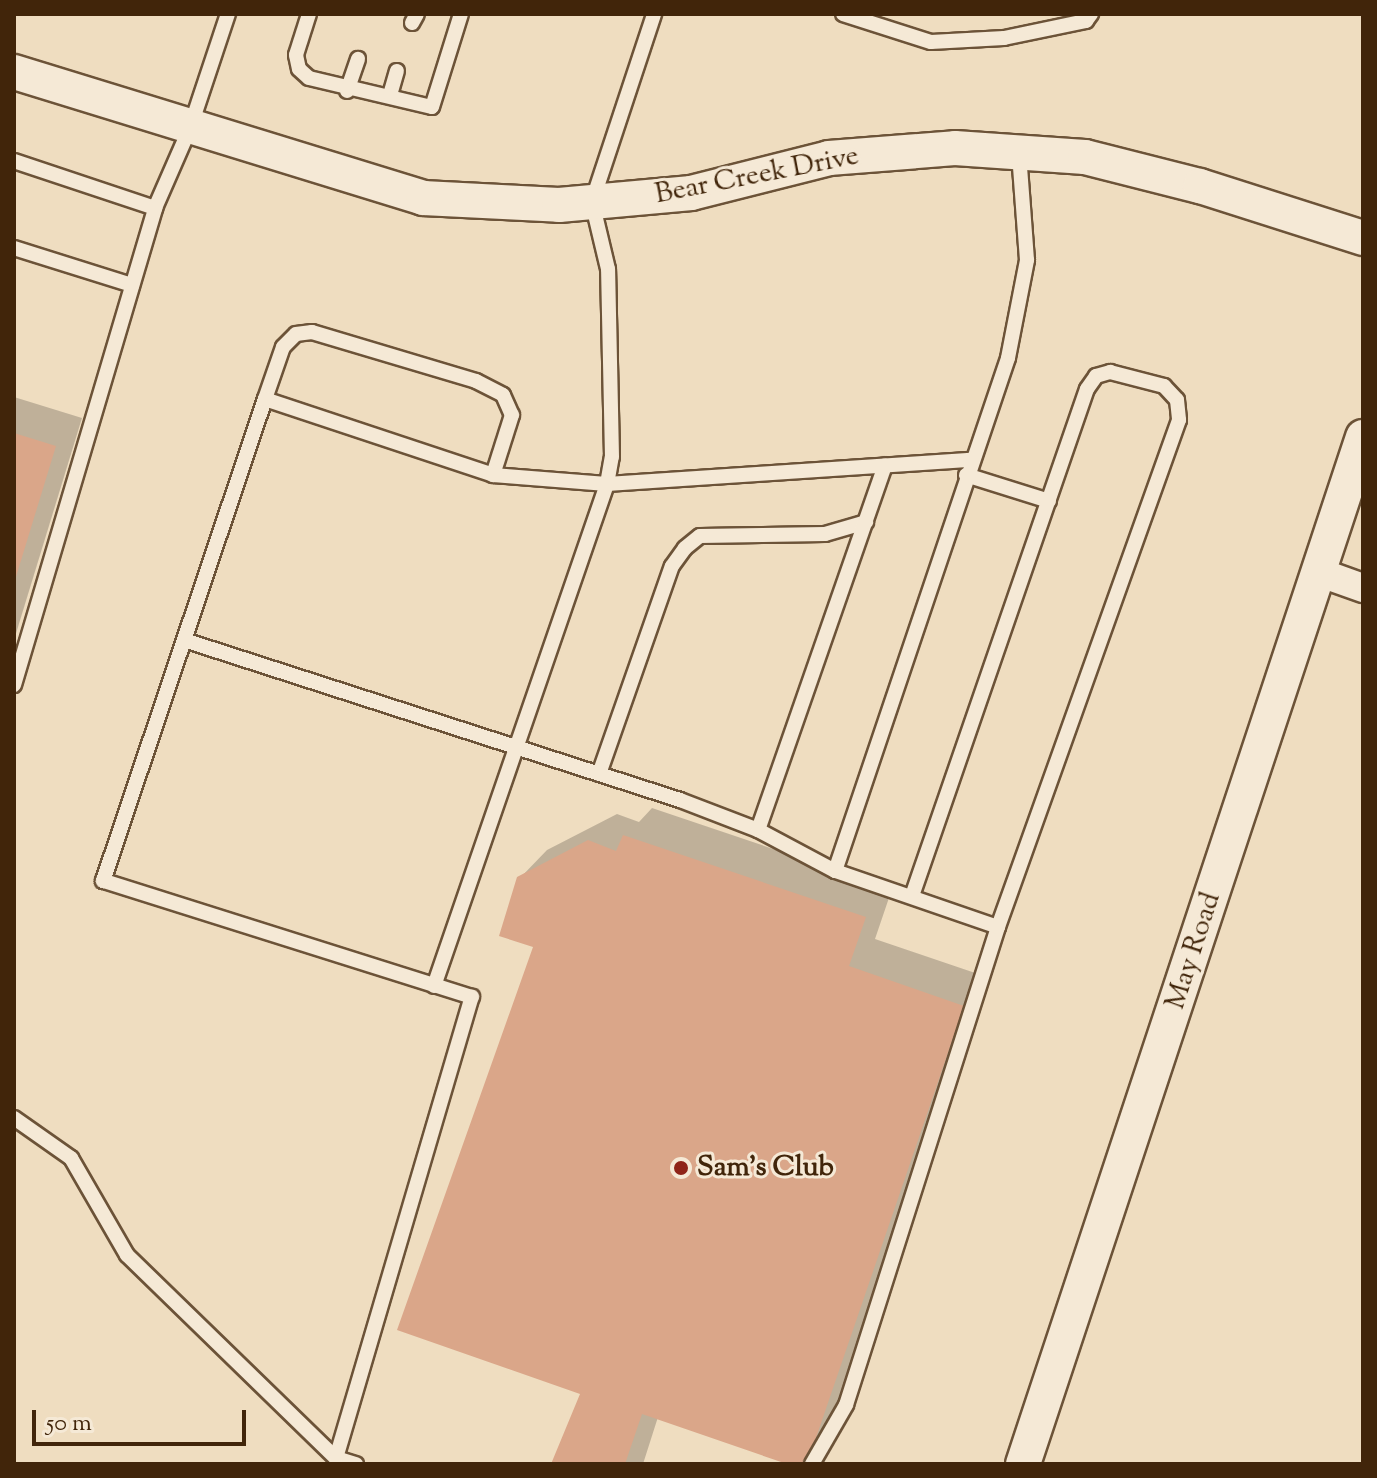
<!DOCTYPE html>
<style>
body{margin:0}
#map{position:relative;width:1377px;height:1478px;overflow:hidden;background:#efddc0;font-family:"Sorts Mill Goudy",serif}
div>[style]{position:absolute}
.shadow>*{inset:0;background:#0003}
.building>*{inset:0;background:#daa689}
.roads{filter:drop-shadow(2px 0 #6c5338) drop-shadow(-2px 0 #6c5338) drop-shadow(0 2px #6c5338) drop-shadow(0 -2px #6c5338)}
.service>*{height:14px;margin:-7px;padding:0 7px;transform-origin:7px;border-radius:7px;background:#f5e9d6}
.minor>*{height:28px;margin:-14px;padding:0 14px;transform-origin:14px;border-radius:14px;background:#f5e9d6}
.tertiary>*{height:34px;margin:-17px;padding:0 17px;transform-origin:17px;border-radius:17px;background:#f5e9d6}
.dots>*{width:22px;height:22px;translate:-50% -50%;box-sizing:border-box;border:4px solid #f5e9d6;border-radius:50%}
span{translate:-50% -50%;white-space:nowrap;text-align:center;line-height:1.15;-webkit-text-stroke:6px #f5e9d6;paint-order:stroke}
.street-label{font-size:28px;color:#41250a}
.poi-label{font-size:28px;color:#41250a;font-weight:700}
.left{translate:0 -50%;text-align:left}
.frame{position:absolute;inset:0;border:16px solid #41250a;pointer-events:none}
.scale{position:absolute;left:32px;top:1410px;width:214px;height:36px;box-sizing:border-box;border:4px solid #41250a;border-top:0;padding-left:10px;font-size:24px;line-height:28px;white-space:nowrap;color:#41250a;-webkit-text-stroke:6px #f5e9d6;paint-order:stroke}
</style>
<div id="map">
<div class="shadow">
<i style="clip-path:polygon(14px 397px,82px 418px,14px 640px)"></i>
<i style="clip-path:polygon(652px 808px,892px 889px,875px 939px,990px 978px,832px 1441px,793px 1464px,658px 1417px,643px 1464px,553px 1464px,582px 1393px,535px 946px,519px 879px,547px 850px,617px 814px,639px 822px)"></i>
</div>
<div class="building">
<i style="clip-path:polygon(14px 433px,56px 446px,15px 580px,14px 580px)"></i>
<i style="clip-path:polygon(623px 835px,866px 917px,849px 966px,964px 1006px,807px 1464px,787px 1464px,642px 1414px,625px 1464px,551px 1464px,580px 1394px,397px 1330px,533px 947px,499px 936px,517px 877px,588px 840px,616px 851px)"></i>
</div>
<div class="roads">
<div class="service">
<i style="left:309px;top:14px;width:43px;rotate:107.6deg"></i>
<i style="left:296px;top:55px;width:14px;rotate:78deg"></i>
<i style="left:299px;top:69px;width:13px;rotate:42deg"></i>
<i style="left:309px;top:78px;width:126px;rotate:13.3deg"></i>
<i style="left:432px;top:107px;width:97px;rotate:-72.7deg"></i>
<i style="left:843px;top:14px;width:92px;rotate:17.7deg"></i>
<i style="left:931px;top:42px;width:73px;rotate:-3.1deg"></i>
<i style="left:1004px;top:38px;width:84px;rotate:-11.7deg"></i>
<i style="left:1086px;top:21px;width:9px;rotate:-54deg"></i>
<i style="left:412px;top:23px;width:10px;rotate:-61deg"></i>
<i style="left:347px;top:91px;width:34px;rotate:-71deg"></i>
<i style="left:390px;top:95px;width:25px;rotate:-74deg"></i>
<i style="left:14px;top:161px;width:149px;rotate:18.4deg"></i>
<i style="left:155px;top:208px;width:87px;rotate:-66.4deg"></i>
<i style="left:190px;top:128px;width:120px;rotate:-71.6deg"></i>
<i style="left:14px;top:248px;width:124px;rotate:17.4deg"></i>
<i style="left:265px;top:399px;width:55px;rotate:-70.9deg"></i>
<i style="left:283px;top:347px;width:18px;rotate:-45deg"></i>
<i style="left:296px;top:334px;width:16px;rotate:-7deg"></i>
<i style="left:312px;top:332px;width:171px;rotate:16.6deg"></i>
<i style="left:476px;top:381px;width:30px;rotate:27deg"></i>
<i style="left:503px;top:395px;width:22px;rotate:66deg"></i>
<i style="left:512px;top:415px;width:63px;rotate:107.6deg"></i>
<i style="left:966px;top:475px;width:87px;rotate:17.4deg"></i>
<i style="left:184px;top:640px;width:521px;rotate:17.88deg"></i>
<i style="left:680px;top:800px;width:84px;rotate:21deg"></i>
<i style="left:758px;top:830px;width:87px;rotate:28deg"></i>
<i style="left:14px;top:685px;width:497px;rotate:-73.5deg"></i>
<i style="left:599px;top:774px;width:220px;rotate:-70.7deg"></i>
<i style="left:672px;top:566px;width:22px;rotate:-54deg"></i>
<i style="left:685px;top:548px;width:19px;rotate:-39deg"></i>
<i style="left:700px;top:536px;width:125px;rotate:-0.9deg"></i>
<i style="left:825px;top:534px;width:43px;rotate:-16.3deg"></i>
<i style="left:758px;top:830px;width:386px;rotate:-70.8deg"></i>
<i style="left:912px;top:896px;width:536px;rotate:-70.96deg"></i>
<i style="left:1087px;top:389px;width:16px;rotate:-55deg"></i>
<i style="left:1096px;top:376px;width:15px;rotate:-16deg"></i>
<i style="left:1110px;top:372px;width:56px;rotate:14.5deg"></i>
<i style="left:1164px;top:386px;width:19px;rotate:47deg"></i>
<i style="left:1177px;top:400px;width:20px;rotate:84deg"></i>
<i style="left:1179px;top:420px;width:538px;rotate:109.65deg"></i>
<i style="left:434px;top:986px;width:531px;rotate:-70.98deg"></i>
<i style="left:607px;top:484px;width:27px;rotate:-80deg"></i>
<i style="left:612px;top:457px;width:188px;rotate:-91.2deg"></i>
<i style="left:608px;top:269px;width:69px;rotate:-103.4deg"></i>
<i style="left:592px;top:202px;width:198px;rotate:-71.7deg"></i>
<i style="left:14px;top:1118px;width:70px;rotate:35.1deg"></i>
<i style="left:71px;top:1158px;width:112px;rotate:60deg"></i>
<i style="left:127px;top:1255px;width:291px;rotate:44.2deg"></i>
<i style="left:336px;top:1458px;width:21px;rotate:17deg"></i>
<i style="left:336px;top:1458px;width:481px;rotate:-73.6deg"></i>
<i style="left:472px;top:997px;width:387px;rotate:-162.5deg"></i>
<i style="left:103px;top:881px;width:508px;rotate:-71.42deg"></i>
<i style="left:265px;top:399px;width:240px;rotate:18.4deg"></i>
<i style="left:493px;top:475px;width:114px;rotate:4.5deg"></i>
<i style="left:607px;top:484px;width:365px;rotate:-3.8deg"></i>
<i style="left:812px;top:1464px;width:68px;rotate:-60deg"></i>
<i style="left:846px;top:1405px;width:502px;rotate:-72.36deg"></i>
<i style="left:998px;top:927px;width:172px;rotate:-161deg"></i>
<i style="left:835px;top:871px;width:541px;rotate:-71.36deg"></i>
<i style="left:1008px;top:358px;width:100px;rotate:-79deg"></i>
<i style="left:1027px;top:260px;width:107px;rotate:-94.3deg"></i>
</div>
<div class="minor">
<i style="left:1321px;top:573px;width:45px;rotate:19.7deg"></i>
</div>
<div class="tertiary">
<i style="left:14px;top:72px;width:428px;rotate:17.1deg"></i>
<i style="left:423px;top:198px;width:136px;rotate:2.9deg"></i>
<i style="left:559px;top:205px;width:133px;rotate:-5.2deg"></i>
<i style="left:691px;top:193px;width:142px;rotate:-14.2deg"></i>
<i style="left:829px;top:158px;width:126px;rotate:-4.5deg"></i>
<i style="left:955px;top:148px;width:130px;rotate:4deg"></i>
<i style="left:1085px;top:157px;width:119px;rotate:14.2deg"></i>
<i style="left:1200px;top:186px;width:171px;rotate:17.7deg"></i>
<i style="left:1023px;top:1464px;width:1082px;rotate:-71.68deg"></i>
</div>
</div>
<div class="dots">
<i style="left:681px;top:1168px;background:#8f2418"></i>
</div>
<div class="street-label">
<span style="left:757px;top:176px;rotate:-11deg">Bear Creek Drive</span>
<span style="left:1194px;top:951px;rotate:-72deg">May Road</span>
</div>
<div class="poi-label">
<span class="left" style="left:697px;top:1168px">Sam's Club</span>
</div>
<div class="frame"></div>
<div class="scale">50 m</div>
</div>
